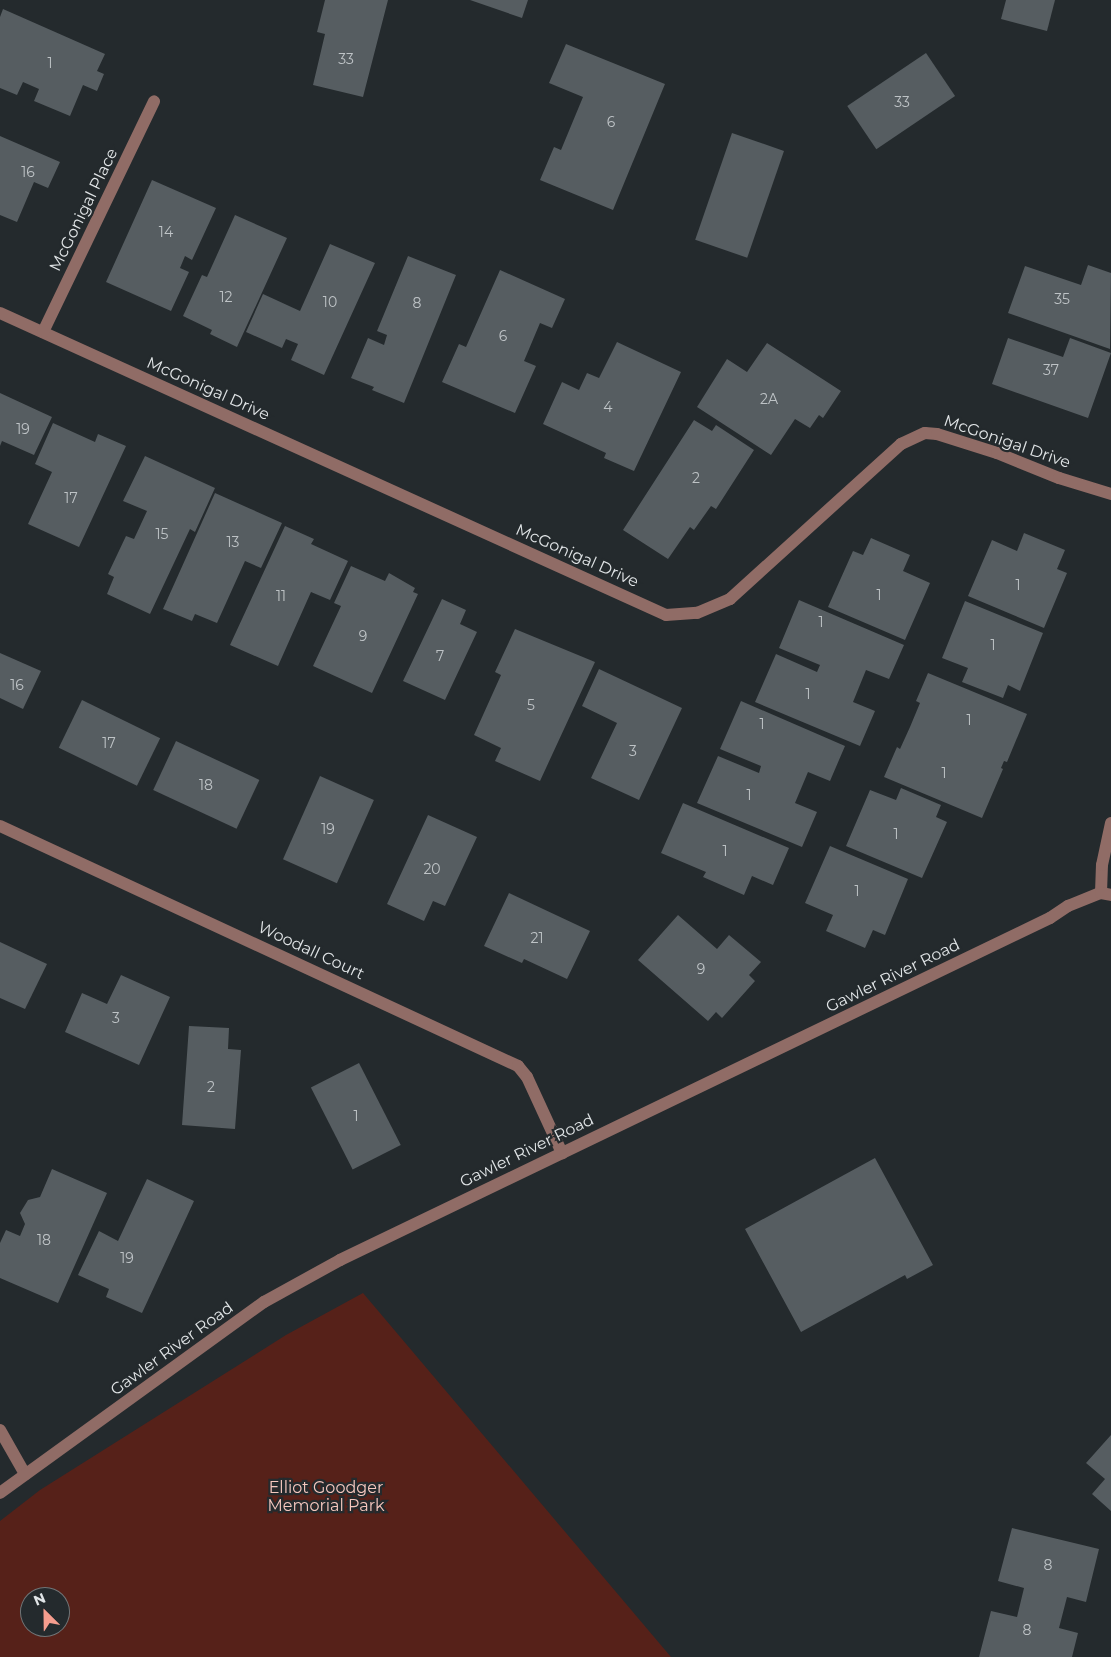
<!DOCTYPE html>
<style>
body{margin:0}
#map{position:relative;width:1111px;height:1657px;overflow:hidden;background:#242a2d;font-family:Montserrat,sans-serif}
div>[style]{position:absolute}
.green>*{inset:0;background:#562119}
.building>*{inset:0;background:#565d61;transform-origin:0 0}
.minor>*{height:12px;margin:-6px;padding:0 6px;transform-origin:6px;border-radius:6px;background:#906c66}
span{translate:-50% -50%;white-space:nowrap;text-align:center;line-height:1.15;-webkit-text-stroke:4.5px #242a2d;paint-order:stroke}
.number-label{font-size:14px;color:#bec3c6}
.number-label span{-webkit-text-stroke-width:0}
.street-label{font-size:16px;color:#e1e5e7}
.park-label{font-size:16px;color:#f5c7be}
.north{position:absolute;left:20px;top:1587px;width:50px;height:50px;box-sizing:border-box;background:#242a2d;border:1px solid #707577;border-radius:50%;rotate:337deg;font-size:14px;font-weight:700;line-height:20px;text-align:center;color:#e1e5e7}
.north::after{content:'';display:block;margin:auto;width:18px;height:22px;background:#f59d8e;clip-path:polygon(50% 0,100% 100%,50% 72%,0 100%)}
</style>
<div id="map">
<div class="green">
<i style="clip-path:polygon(evenodd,363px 1293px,671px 1657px,0 1657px,0 1521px,40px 1490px,286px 1335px,363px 1293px,30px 1597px,60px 1597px,60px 1627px,30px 1627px,30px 1597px)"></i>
</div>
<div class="building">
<i style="clip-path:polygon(325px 0,388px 0,363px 97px,313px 85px,325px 34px,317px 32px)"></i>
<i style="clip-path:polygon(470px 0,528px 0,522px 18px)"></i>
<i style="clip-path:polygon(1006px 0,1055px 0,1047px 31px,1001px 19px)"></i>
<i style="clip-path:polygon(3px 9px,105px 54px,97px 71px,104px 74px,97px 91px,83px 85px,70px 116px,34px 101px,39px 89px,23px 82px,17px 95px,0 88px,0 17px)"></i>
<i style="clip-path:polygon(566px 44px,665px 84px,613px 210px,540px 180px,554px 147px,561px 150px,583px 97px,549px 83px)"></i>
<i style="left:926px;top:53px;width:52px;height:95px;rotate:56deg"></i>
<i style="left:732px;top:133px;width:55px;height:113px;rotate:19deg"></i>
<i style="clip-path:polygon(0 136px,60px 162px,48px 188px,34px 182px,17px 222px,0 215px)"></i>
<i style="clip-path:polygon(152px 180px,216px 208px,192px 260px,185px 256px,180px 268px,189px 272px,171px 311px,106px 282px)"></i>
<i style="clip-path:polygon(235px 215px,287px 238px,237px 347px,210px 334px,212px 330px,183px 316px,202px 275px,207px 277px)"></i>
<i style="clip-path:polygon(330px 244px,375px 263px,324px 375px,291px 360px,298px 344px,286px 339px,282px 348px,246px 332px,263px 294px,300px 311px)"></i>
<i style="clip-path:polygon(408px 256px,456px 275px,404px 403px,372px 390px,374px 387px,351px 378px,368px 338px,384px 345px,387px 335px,377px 331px)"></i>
<i style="clip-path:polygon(1088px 265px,1111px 273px,1110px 349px,1008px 313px,1025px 266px,1081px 285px)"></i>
<i style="clip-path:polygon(500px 270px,565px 299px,552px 328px,540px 323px,524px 361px,536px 366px,515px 413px,442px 382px,459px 344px,466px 347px)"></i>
<i style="clip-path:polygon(1008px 338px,1063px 357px,1070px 338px,1111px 353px,1088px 418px,992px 384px)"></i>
<i style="clip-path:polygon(617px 342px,681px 372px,634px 471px,604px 458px,606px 453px,543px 424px,562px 382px,579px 390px,587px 373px,599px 378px)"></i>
<i style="clip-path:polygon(767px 343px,841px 391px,823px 418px,819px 415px,810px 428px,795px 419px,771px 455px,697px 407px,727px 359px,747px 372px)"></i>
<i style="clip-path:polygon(0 393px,52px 417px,34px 455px,2px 441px,0 446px)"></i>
<i style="clip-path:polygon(694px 420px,712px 431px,716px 425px,754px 450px,716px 509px,711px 506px,694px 530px,690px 527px,668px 559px,623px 530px)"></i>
<i style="clip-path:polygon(53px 423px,95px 442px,98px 434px,126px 446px,79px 547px,28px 524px,52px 472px,35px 464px)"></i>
<i style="clip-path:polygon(145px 456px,215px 488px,195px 532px,190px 529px,150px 614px,107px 594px,114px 577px,108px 574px,126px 536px,134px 539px,147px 511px,123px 501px)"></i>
<i style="clip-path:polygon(215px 493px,282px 523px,261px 568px,245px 561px,217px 623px,195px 614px,192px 621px,163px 609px)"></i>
<i style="clip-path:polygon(285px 526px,314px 539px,311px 544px,348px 561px,330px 600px,311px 592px,278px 666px,230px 645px)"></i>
<i style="clip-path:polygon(1024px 533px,1065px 550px,1057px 569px,1067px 573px,1044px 628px,968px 596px,992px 540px,1017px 551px)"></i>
<i style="clip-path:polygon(871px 538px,910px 555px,903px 571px,930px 583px,905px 640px,828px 607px,853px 551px,863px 555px)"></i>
<i style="clip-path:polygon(351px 566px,385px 581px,389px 573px,415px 588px,413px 592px,418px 594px,372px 693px,313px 666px,341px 606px,334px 603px)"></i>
<i style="clip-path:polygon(442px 599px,466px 610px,460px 624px,477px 632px,445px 700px,403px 681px)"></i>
<i style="clip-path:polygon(799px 600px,904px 645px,889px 679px,866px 670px,853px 702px,875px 711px,860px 746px,755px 702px,776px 654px,817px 672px,820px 665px,779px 648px)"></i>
<i style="clip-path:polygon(965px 601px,1043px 633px,1020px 691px,1008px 685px,1003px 698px,962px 682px,968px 668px,942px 658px)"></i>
<i style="clip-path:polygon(515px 629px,595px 662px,540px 781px,495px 761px,501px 748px,474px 735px,501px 675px,495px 672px)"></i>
<i style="clip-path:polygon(0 653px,41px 671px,23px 709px,0 698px)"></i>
<i style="clip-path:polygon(599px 669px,682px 708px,639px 800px,591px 778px,617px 723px,582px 706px)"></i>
<i style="clip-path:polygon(928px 673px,1027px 714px,1007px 762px,1004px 761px,1001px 768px,1003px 769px,982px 818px,884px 777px,897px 747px,900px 749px,910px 727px,920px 703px,916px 701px)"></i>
<i style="left:82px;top:700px;width:87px;height:53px;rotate:26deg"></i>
<i style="clip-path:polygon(741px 701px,845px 746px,830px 781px,808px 772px,795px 803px,817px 812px,802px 847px,697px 803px,718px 756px,759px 773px,761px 766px,720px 749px)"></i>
<i style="left:176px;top:741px;width:92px;height:54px;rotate:25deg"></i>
<i style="left:320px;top:776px;width:59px;height:91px;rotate:24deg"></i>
<i style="clip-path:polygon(901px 788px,941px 805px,936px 817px,947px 822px,922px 878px,846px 846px,870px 790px,896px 800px)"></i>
<i style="clip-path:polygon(683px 803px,789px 848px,773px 885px,752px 876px,744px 895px,703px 877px,706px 872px,661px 853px)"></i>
<i style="clip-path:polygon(428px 815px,477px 837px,445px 906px,433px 901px,424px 921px,387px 904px)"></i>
<i style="clip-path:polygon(830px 846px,908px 879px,885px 935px,873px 930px,865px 948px,826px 931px,833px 915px,805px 903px)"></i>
<i style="clip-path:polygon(509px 893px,590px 931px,567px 979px,524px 959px,522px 963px,484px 946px)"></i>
<i style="clip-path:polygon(678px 915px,717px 949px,729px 935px,761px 962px,749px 975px,755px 981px,722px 1018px,716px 1012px,708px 1021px,638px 960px)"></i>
<i style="clip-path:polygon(0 942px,47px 964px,25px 1009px,0 998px)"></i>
<i style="clip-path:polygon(121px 975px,170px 997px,139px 1065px,65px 1032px,82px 993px,107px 1004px)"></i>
<i style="clip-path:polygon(189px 1026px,229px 1028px,228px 1049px,241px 1050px,235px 1129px,182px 1125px)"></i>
<i style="left:359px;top:1063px;width:92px;height:54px;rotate:63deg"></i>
<i style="clip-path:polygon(875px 1158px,933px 1265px,907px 1279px,905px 1275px,801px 1332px,745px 1229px)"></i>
<i style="clip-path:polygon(52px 1169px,107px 1193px,58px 1303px,0 1278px,0 1243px,6px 1230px,20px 1236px,25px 1224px,20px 1213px,28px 1200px,40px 1197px)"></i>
<i style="clip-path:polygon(147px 1179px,194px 1201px,142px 1313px,106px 1297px,109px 1289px,78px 1275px,99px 1231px,118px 1241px)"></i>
<i style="clip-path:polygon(1111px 1435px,1111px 1511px,1092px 1494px,1105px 1479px,1086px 1463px)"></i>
<i style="clip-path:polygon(1012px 1528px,1099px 1549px,1086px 1602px,1067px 1597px,1059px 1628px,1078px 1633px,1072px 1657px,979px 1657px,991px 1611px,1017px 1617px,1024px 1588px,998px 1581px)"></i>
</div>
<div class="minor">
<i style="left:0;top:313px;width:731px;rotate:24.39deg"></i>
<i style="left:666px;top:615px;width:31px;rotate:-4deg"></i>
<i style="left:697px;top:613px;width:36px;rotate:-23deg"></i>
<i style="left:730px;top:599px;width:231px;rotate:-42.2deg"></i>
<i style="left:901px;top:444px;width:26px;rotate:-25deg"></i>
<i style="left:925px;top:433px;width:12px;rotate:5deg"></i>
<i style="left:937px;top:434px;width:63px;rotate:17.6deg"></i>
<i style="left:997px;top:453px;width:67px;rotate:22deg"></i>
<i style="left:1059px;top:478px;width:54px;rotate:17.1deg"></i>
<i style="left:43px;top:332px;width:256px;rotate:-64.3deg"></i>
<i style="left:0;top:826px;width:571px;rotate:24.86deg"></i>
<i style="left:518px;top:1066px;width:14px;rotate:51deg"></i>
<i style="left:527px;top:1077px;width:84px;rotate:65.3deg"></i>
<i style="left:1101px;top:893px;width:28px;rotate:-88deg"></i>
<i style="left:1102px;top:865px;width:43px;rotate:-77.9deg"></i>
<i style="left:0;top:1430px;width:51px;rotate:60.4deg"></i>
<i style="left:0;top:1493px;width:326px;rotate:-35.9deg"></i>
<i style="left:264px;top:1302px;width:87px;rotate:-28.9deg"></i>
<i style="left:340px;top:1260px;width:788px;rotate:-25.72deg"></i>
<i style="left:1050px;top:918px;width:22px;rotate:-34deg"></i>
<i style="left:1068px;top:906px;width:35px;rotate:-22deg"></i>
<i style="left:1101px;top:893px;width:10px;rotate:11deg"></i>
</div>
<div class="number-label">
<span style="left:346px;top:59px">33</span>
<span style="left:50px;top:63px">1</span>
<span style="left:902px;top:102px">33</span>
<span style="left:611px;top:122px">6</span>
<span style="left:28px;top:172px">16</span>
<span style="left:166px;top:232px">14</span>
<span style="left:226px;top:297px">12</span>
<span style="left:1062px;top:299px">35</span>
<span style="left:330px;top:302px">10</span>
<span style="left:417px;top:303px">8</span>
<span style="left:503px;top:336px">6</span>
<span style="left:1051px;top:370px">37</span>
<span style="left:769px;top:399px">2A</span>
<span style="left:608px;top:407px">4</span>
<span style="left:23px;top:429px">19</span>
<span style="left:696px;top:478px">2</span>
<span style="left:71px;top:498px">17</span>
<span style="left:162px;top:534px">15</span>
<span style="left:233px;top:542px">13</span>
<span style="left:1018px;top:585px">1</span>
<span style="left:879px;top:595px">1</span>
<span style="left:281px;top:596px">11</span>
<span style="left:821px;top:622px">1</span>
<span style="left:363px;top:636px">9</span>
<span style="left:993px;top:645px">1</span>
<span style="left:440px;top:656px">7</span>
<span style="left:17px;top:685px">16</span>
<span style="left:808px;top:694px">1</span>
<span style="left:531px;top:705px">5</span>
<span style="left:969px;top:720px">1</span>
<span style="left:762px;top:724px">1</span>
<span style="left:109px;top:743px">17</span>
<span style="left:633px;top:751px">3</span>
<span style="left:944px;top:773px">1</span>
<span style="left:206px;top:785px">18</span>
<span style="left:749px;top:795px">1</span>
<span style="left:328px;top:829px">19</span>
<span style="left:896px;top:834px">1</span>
<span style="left:725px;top:851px">1</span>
<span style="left:432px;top:869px">20</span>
<span style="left:857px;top:891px">1</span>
<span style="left:537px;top:938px">21</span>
<span style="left:701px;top:969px">9</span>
<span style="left:116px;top:1018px">3</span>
<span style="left:211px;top:1087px">2</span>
<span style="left:356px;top:1116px">1</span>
<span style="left:44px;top:1240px">18</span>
<span style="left:127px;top:1258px">19</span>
<span style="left:1048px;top:1565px">8</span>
<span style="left:1027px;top:1630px">8</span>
</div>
<div class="street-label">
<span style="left:84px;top:210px;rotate:-64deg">McGonigal Place</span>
<span style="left:208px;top:389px;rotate:24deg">McGonigal Drive</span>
<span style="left:1007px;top:442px;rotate:19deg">McGonigal Drive</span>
<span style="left:577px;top:556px;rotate:24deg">McGonigal Drive</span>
<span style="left:311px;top:951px;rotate:25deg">Woodall Court</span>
<span style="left:893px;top:976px;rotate:-26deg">Gawler River Road</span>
<span style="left:527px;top:1151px;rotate:-26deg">Gawler River Road</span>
<span style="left:172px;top:1349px;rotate:-36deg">Gawler River Road</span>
</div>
<div class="park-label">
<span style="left:326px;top:1497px">Elliot Goodger<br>Memorial Park</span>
</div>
<div class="north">N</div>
</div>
